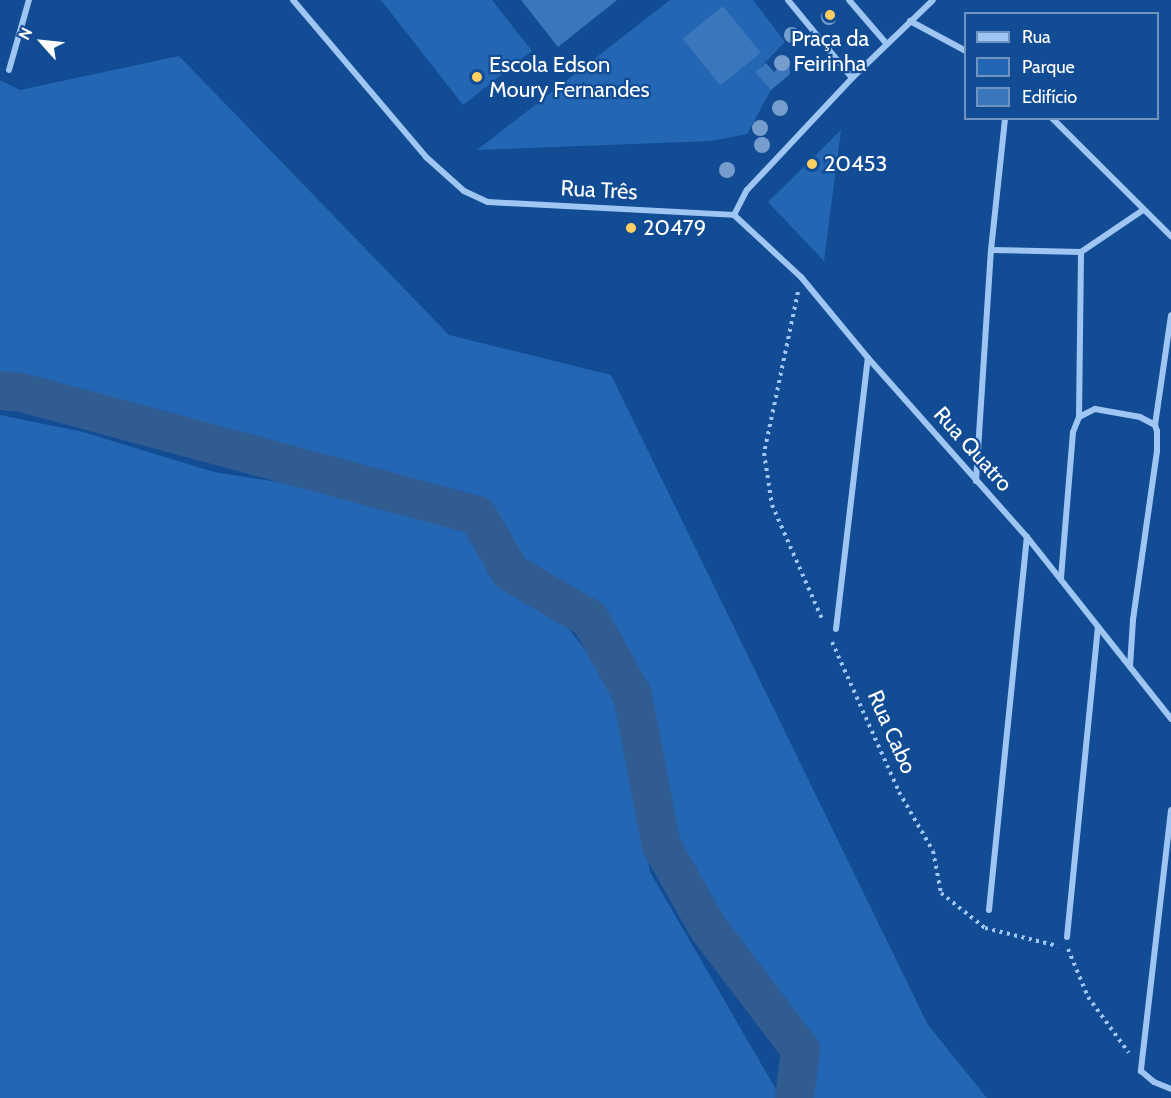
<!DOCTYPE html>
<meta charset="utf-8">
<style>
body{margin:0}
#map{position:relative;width:1171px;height:1098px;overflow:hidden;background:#114c94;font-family:Cabin,sans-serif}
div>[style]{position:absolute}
.green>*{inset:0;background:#2366b3}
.river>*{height:39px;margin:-19.5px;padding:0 19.5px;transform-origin:19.5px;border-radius:19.5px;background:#315c91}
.building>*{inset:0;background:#3a76bc;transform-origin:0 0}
.path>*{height:4px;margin-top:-2px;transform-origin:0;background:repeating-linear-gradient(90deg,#9fc6f3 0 3px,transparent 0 7.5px)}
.street>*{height:6px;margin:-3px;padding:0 3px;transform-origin:3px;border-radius:3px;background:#9fc6f3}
.trees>*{width:16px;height:16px;margin:-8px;border-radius:50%;background:#759dce}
.dots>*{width:16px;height:16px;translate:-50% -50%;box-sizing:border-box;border:3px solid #114c94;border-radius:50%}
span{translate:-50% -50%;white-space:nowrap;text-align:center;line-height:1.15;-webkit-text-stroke:4.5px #114c94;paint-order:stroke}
.poi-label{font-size:22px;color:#fff}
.left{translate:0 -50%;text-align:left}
.street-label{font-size:22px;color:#fff}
.legend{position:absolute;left:964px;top:12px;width:195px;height:108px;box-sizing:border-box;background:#114c94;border:2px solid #7094bf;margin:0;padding:8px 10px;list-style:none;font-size:18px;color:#fff}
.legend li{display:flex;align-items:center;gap:12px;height:30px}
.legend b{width:30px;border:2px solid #7094bf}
.north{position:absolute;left:12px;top:12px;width:60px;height:60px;-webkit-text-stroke:4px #114c94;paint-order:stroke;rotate:297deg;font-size:16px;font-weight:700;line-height:24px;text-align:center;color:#fff}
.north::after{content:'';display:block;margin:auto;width:21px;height:27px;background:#fff;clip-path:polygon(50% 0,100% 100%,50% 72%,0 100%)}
</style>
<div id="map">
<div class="green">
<i style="clip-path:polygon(381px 0,492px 0,532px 51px,463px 105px)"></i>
<i style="clip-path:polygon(670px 0,753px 0,785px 42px,756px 72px,771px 90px,747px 134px,711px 141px,477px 150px)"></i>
<i style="clip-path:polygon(179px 56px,449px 335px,611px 375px,928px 1025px,987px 1098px,794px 1098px,800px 1049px,708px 928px,661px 845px,632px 695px,589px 618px,510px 572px,477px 515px,468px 513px,489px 576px,569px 629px,625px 702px,650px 872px,781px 1098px,0 1098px,0 415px,83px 432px,214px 472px,460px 511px,21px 392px,0 390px,0 80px,20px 90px)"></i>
<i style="clip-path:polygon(841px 130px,824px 261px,768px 202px)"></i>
</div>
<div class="river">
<i style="left:0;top:390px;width:21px;rotate:5deg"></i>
<i style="left:21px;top:392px;width:472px;rotate:15.1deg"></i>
<i style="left:477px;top:515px;width:66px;rotate:59.9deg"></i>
<i style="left:510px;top:572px;width:91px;rotate:30.2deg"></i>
<i style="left:589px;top:618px;width:88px;rotate:60.8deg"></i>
<i style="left:632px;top:695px;width:153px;rotate:79.1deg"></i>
<i style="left:661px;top:845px;width:95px;rotate:60.5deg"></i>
<i style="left:708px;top:928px;width:152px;rotate:52.8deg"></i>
<i style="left:800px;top:1049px;width:49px;rotate:97deg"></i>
</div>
<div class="building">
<i style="clip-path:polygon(521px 0,617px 0,558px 47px)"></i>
<i style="left:723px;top:6px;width:60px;height:52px;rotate:51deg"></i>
<i style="clip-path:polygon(789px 58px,790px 74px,771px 90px,755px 72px,766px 63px,774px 72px)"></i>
</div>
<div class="path">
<i style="left:798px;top:292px;width:165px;rotate:101.9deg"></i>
<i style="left:764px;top:453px;width:53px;rotate:81.3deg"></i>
<i style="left:772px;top:505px;width:127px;rotate:66.3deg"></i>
<i style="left:832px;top:642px;width:164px;rotate:65.9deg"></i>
<i style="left:899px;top:792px;width:68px;rotate:60deg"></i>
<i style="left:933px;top:851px;width:43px;rotate:79.2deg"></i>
<i style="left:941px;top:893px;width:56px;rotate:38.5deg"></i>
<i style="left:985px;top:928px;width:75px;rotate:13.9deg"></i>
<i style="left:1068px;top:949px;width:52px;rotate:67.4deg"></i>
<i style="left:1088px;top:997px;width:69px;rotate:53.8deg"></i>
</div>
<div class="street">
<i style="left:293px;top:0;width:206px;rotate:49.7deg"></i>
<i style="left:426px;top:157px;width:51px;rotate:41.8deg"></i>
<i style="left:464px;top:191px;width:26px;rotate:25deg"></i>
<i style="left:488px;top:202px;width:246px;rotate:3deg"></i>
<i style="left:788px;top:0;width:101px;rotate:50.6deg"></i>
<i style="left:849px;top:0;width:57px;rotate:49.3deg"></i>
<i style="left:910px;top:21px;width:64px;rotate:28.2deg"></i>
<i style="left:9px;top:70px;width:73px;rotate:-74.1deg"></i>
<i style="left:1052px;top:118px;width:168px;rotate:44.8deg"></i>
<i style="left:734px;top:215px;width:91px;rotate:42.8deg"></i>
<i style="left:801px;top:277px;width:105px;rotate:50.4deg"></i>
<i style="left:868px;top:358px;width:239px;rotate:48.4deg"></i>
<i style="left:1027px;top:537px;width:232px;rotate:51.6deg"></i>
<i style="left:734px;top:215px;width:28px;rotate:-63deg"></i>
<i style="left:747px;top:190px;width:154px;rotate:-46.8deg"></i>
<i style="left:852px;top:78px;width:112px;rotate:-43.9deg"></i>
<i style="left:991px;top:250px;width:90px;rotate:1.3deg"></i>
<i style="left:1079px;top:417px;width:165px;rotate:-89.3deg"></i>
<i style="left:1081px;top:252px;width:75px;rotate:-34.1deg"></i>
<i style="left:1155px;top:425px;width:111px;rotate:-81.7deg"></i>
<i style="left:976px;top:481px;width:231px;rotate:-86.3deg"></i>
<i style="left:991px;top:250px;width:133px;rotate:-83.9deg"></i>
<i style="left:1061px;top:578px;width:146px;rotate:-85.3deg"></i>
<i style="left:1073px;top:432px;width:16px;rotate:-68deg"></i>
<i style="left:1079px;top:417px;width:18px;rotate:-27deg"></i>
<i style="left:1095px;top:409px;width:46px;rotate:10.1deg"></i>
<i style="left:1140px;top:417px;width:17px;rotate:28deg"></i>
<i style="left:1155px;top:425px;width:6px;rotate:72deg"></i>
<i style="left:1157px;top:431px;width:20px;rotate:90deg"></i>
<i style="left:1157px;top:451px;width:171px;rotate:98.1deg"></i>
<i style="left:1133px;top:620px;width:46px;rotate:93.7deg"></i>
<i style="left:836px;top:629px;width:273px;rotate:-83.3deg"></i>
<i style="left:1171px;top:810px;width:263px;rotate:96.6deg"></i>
<i style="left:1141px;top:1071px;width:17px;rotate:40deg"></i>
<i style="left:1154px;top:1082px;width:18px;rotate:22deg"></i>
<i style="left:989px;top:910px;width:375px;rotate:-84.2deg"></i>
<i style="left:1067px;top:937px;width:311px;rotate:-84.3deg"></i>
</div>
<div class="trees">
<i style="left:829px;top:17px"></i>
<i style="left:792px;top:35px"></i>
<i style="left:782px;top:63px"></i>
<i style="left:780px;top:108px"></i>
<i style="left:760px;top:128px"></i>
<i style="left:762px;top:145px"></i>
<i style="left:727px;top:170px"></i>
</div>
<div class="dots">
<i style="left:830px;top:15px;background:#ffcf61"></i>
<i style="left:477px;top:77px;background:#ffcf61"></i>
<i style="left:812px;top:164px;background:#ffcf61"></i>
<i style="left:631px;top:228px;background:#ffcf61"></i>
</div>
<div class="poi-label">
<span style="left:830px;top:51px">Praça da<br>Feirinha</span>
<span class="left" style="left:489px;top:77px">Escola Edson<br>Moury Fernandes</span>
<span class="left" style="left:824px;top:164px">20453</span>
<span class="left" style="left:643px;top:228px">20479</span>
</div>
<div class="street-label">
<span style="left:599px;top:190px;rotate:3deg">Rua Três</span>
<span style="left:973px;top:449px;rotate:48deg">Rua Quatro</span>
<span style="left:892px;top:732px;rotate:66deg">Rua Cabo</span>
</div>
<ul class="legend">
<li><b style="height:8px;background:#9fc6f3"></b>Rua</li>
<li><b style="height:16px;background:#2366b3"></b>Parque</li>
<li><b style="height:16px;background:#3a76bc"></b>Edifício</li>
</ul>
<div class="north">N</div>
</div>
